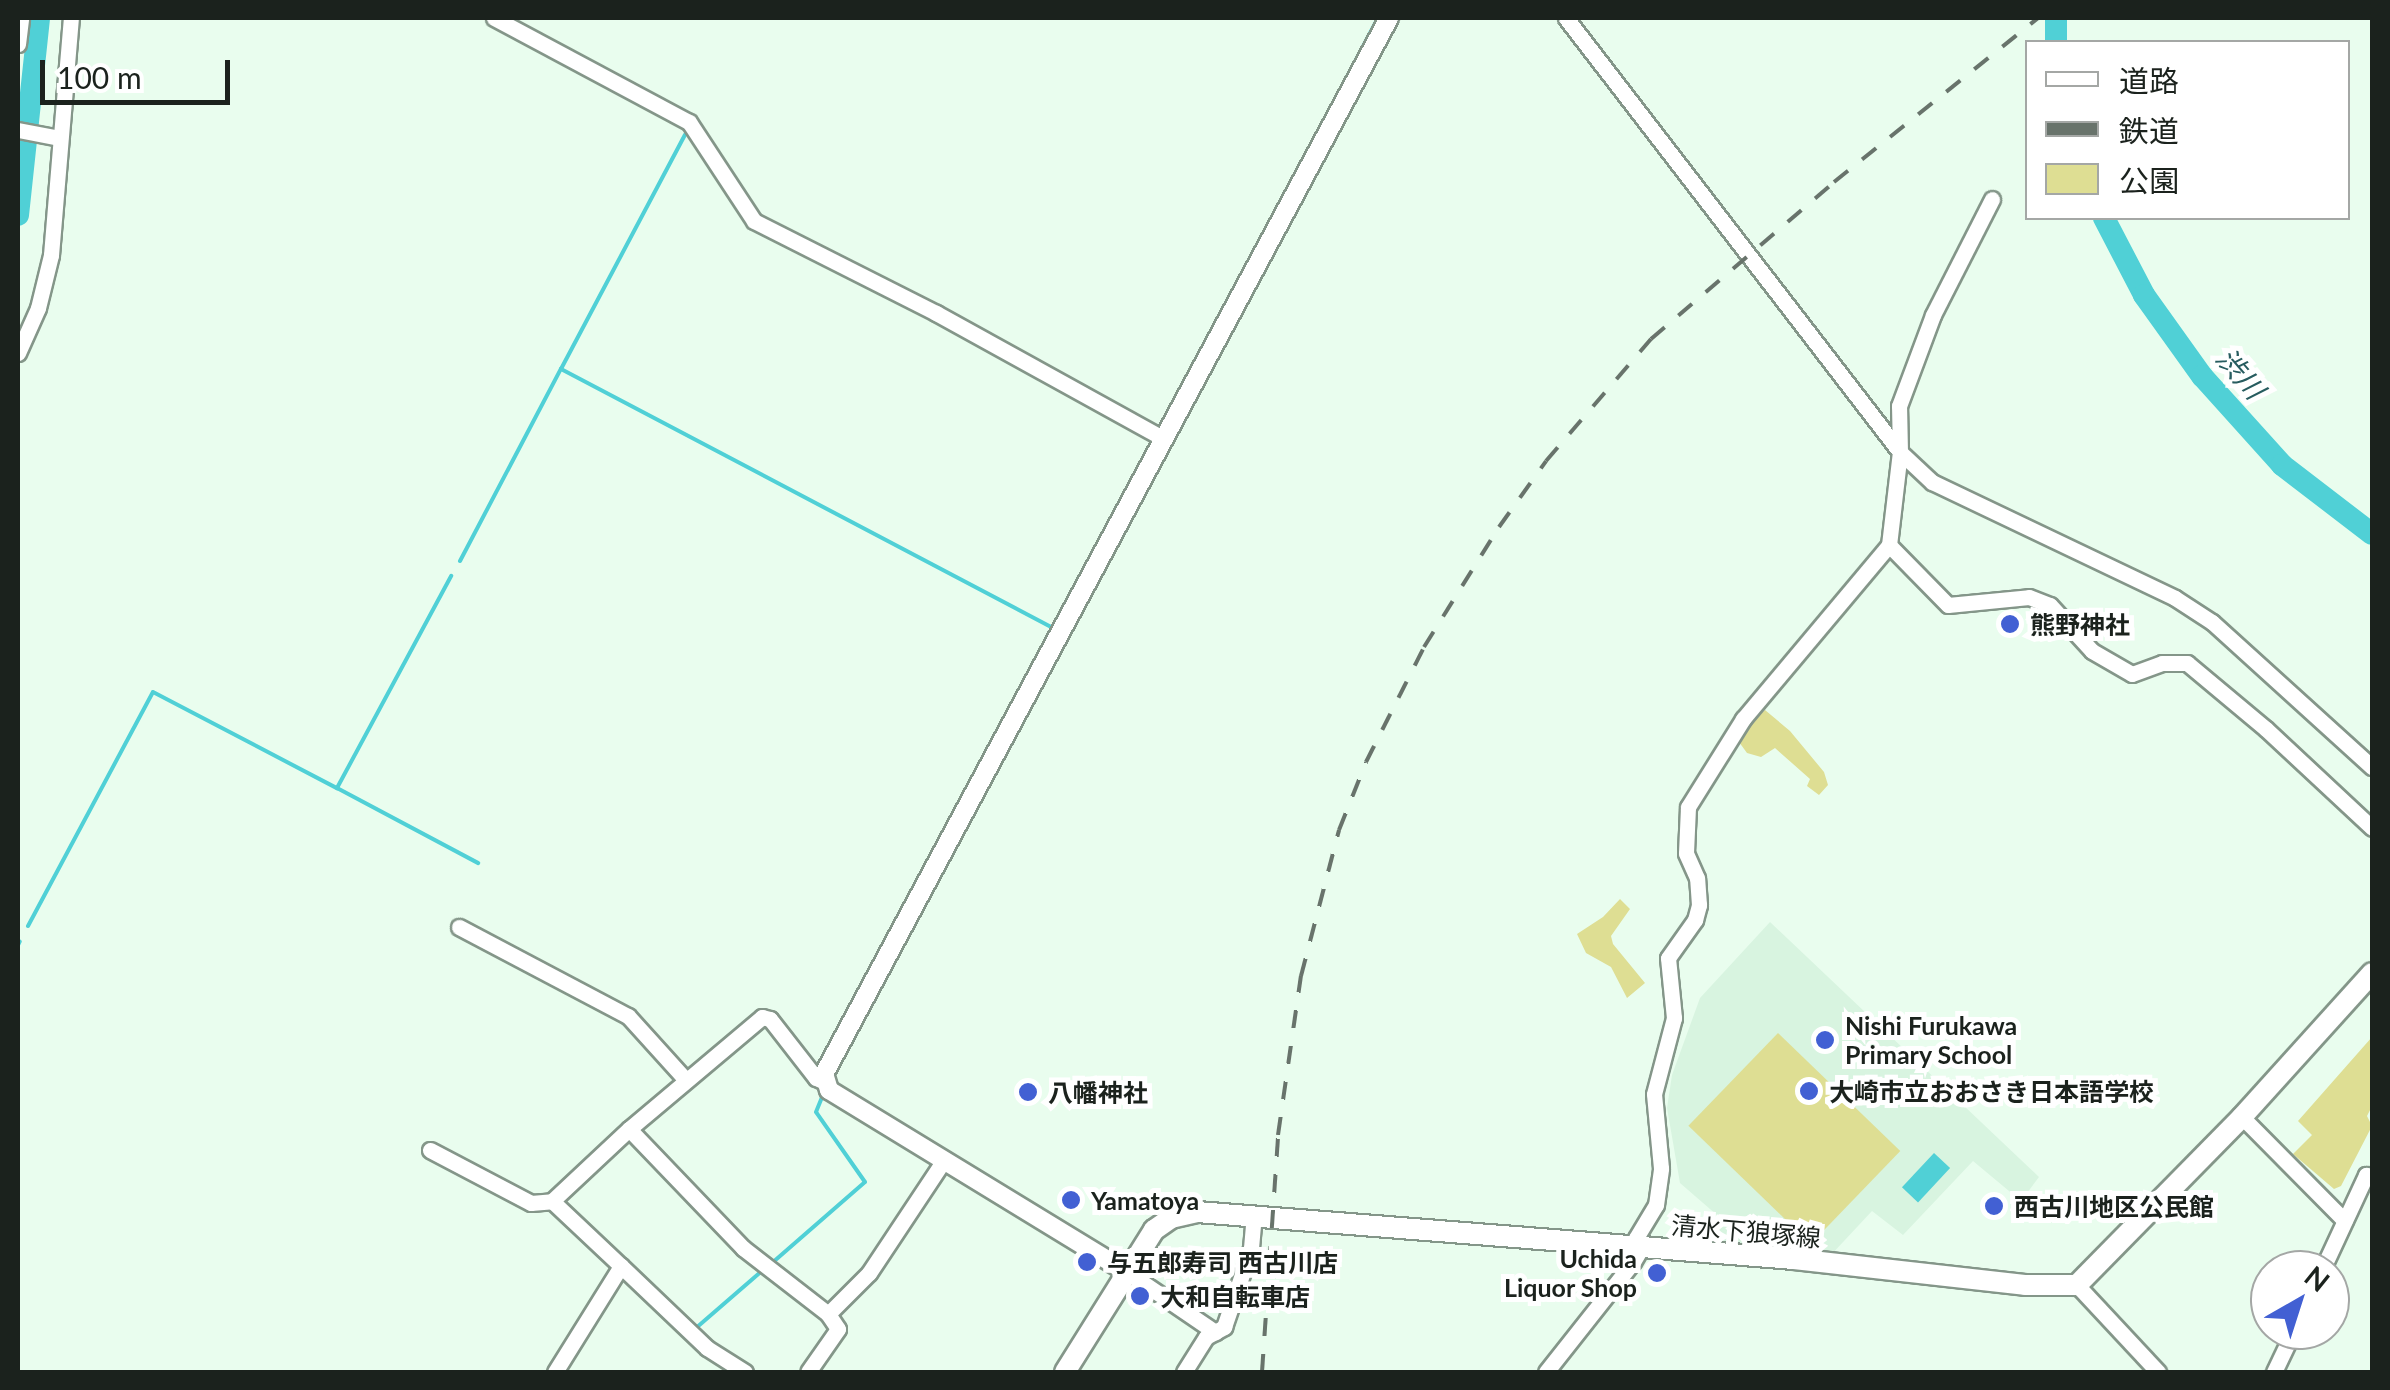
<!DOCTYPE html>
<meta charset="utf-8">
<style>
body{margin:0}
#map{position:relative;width:2390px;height:1390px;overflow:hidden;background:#e9fdee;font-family:Lato,"Noto Sans JP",sans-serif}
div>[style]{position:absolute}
.built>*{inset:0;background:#d8f4e0}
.green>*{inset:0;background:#dede93;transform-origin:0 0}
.water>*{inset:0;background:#50d0d6;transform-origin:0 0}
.stream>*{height:4px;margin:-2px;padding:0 2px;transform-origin:2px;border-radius:2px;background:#50d0d6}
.river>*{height:22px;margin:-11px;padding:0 11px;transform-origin:11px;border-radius:11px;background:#50d0d6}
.roads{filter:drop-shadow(2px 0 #849689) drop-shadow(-2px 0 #849689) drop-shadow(0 2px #849689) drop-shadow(0 -2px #849689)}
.minor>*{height:15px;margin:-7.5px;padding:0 7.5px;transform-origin:7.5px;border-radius:7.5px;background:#fff}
.tertiary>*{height:18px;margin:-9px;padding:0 9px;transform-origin:9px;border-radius:9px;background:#fff}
.secondary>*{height:20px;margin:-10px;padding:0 10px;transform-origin:10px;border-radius:10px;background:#fff}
.rail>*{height:4px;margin-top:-2px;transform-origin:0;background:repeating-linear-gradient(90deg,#68736b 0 18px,transparent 0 36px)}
.dots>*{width:28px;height:28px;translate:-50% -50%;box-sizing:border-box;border:5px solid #fff;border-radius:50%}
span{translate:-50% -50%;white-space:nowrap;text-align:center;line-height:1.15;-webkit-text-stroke:10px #fff;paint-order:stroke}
.poi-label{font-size:25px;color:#1b221d;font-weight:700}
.left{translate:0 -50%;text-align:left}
.right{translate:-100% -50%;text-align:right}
.street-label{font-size:25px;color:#1b221d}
.water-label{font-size:28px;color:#275c5f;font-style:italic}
.frame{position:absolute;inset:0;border:20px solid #1b221d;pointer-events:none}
.legend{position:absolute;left:2025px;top:40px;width:325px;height:180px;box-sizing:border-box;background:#fff;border:2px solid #a4a7a5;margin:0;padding:12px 18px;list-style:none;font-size:30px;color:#1b221d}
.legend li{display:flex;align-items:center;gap:20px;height:50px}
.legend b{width:50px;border:2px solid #a4a7a5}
.north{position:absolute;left:2250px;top:1250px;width:100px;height:100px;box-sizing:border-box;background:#fff;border:2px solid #a4a7a5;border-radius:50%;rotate:39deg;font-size:28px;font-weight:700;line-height:40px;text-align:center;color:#1b221d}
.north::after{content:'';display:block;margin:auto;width:35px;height:45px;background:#4260d3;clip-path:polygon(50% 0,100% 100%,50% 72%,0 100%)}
.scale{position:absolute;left:40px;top:60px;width:190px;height:45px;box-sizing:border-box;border:5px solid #1b221d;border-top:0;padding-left:12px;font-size:30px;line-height:35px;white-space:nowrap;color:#1b221d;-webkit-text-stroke:8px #fff;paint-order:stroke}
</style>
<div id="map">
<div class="built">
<i style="clip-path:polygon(1770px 922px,2039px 1177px,2021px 1201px,1973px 1161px,1903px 1235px,1872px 1211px,1830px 1256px,1709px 1244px,1725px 1222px,1680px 1183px,1667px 1108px,1672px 1075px,1700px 998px)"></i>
</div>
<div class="green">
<i style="clip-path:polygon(1765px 710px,1790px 731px,1824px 772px,1828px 785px,1819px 795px,1807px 786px,1810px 779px,1775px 748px,1761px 757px,1747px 753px,1739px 742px,1748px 723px)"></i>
<i style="clip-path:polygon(1620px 899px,1630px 909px,1611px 936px,1613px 944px,1645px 983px,1627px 998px,1611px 967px,1586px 953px,1577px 934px,1603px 917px)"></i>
<i style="left:1778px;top:1033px;width:170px;height:129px;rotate:44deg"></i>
<i style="clip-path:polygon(2372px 1037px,2372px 1106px,2367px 1116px,2372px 1126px,2341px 1186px,2334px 1189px,2293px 1154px,2312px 1135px,2298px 1121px)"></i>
</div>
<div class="water">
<i style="left:1934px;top:1153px;width:22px;height:47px;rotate:43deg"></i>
</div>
<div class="stream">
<i style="left:1306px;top:155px;width:155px;rotate:-62.3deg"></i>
<i style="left:561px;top:369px;width:265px;rotate:-62.1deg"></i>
<i style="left:460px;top:561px;width:217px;rotate:-62.3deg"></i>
<i style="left:561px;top:369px;width:556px;rotate:27.76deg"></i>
<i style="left:337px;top:788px;width:160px;rotate:28deg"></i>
<i style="left:28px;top:926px;width:265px;rotate:-61.9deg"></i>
<i style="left:153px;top:692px;width:208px;rotate:27.6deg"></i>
<i style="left:337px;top:788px;width:241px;rotate:-61.7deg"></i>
<i style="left:18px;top:945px;width:4px;rotate:-63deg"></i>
<i style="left:772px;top:1263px;width:123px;rotate:-41.1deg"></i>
<i style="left:865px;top:1182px;width:85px;rotate:-125deg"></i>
<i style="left:816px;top:1112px;width:16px;rotate:-68deg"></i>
<i style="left:696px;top:1328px;width:90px;rotate:-40.9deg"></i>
</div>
<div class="river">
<i style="left:2056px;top:18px;width:24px;rotate:90deg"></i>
<i style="left:18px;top:215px;width:198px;rotate:-83.9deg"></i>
<i style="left:2104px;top:218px;width:87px;rotate:62.5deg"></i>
<i style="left:2144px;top:295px;width:100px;rotate:54.4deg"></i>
<i style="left:2202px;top:376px;width:120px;rotate:48deg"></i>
<i style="left:2282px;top:465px;width:113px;rotate:37.5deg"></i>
</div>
<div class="roads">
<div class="minor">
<i style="left:494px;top:18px;width:221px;rotate:28.1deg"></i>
<i style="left:689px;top:122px;width:118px;rotate:56.7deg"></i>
<i style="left:754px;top:221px;width:204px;rotate:26.8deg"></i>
<i style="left:936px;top:313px;width:260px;rotate:28.9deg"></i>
<i style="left:1566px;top:18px;width:548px;rotate:52.42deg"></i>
<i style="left:1900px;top:452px;width:44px;rotate:43.2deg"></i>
<i style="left:1932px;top:482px;width:269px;rotate:25.5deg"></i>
<i style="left:2175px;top:598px;width:44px;rotate:33deg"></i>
<i style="left:2212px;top:622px;width:216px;rotate:42.2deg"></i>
<i style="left:18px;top:44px;width:26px;rotate:-83deg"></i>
<i style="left:18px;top:130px;width:43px;rotate:10.8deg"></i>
<i style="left:18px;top:353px;width:49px;rotate:-66deg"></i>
<i style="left:38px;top:308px;width:55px;rotate:-76.2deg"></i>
<i style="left:51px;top:255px;width:238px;rotate:-85.2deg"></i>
<i style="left:1889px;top:545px;width:84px;rotate:45.5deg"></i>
<i style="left:1948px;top:605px;width:81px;rotate:-5.6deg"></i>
<i style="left:2029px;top:597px;width:22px;rotate:21deg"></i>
<i style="left:2050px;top:605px;width:62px;rotate:47.6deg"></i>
<i style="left:2092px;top:651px;width:46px;rotate:29.9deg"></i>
<i style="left:2132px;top:674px;width:32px;rotate:-20deg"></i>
<i style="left:2162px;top:663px;width:25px"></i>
<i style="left:2187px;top:663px;width:103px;rotate:39.9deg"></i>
<i style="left:2266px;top:729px;width:145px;rotate:43deg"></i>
<i style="left:459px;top:927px;width:191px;rotate:27.8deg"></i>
<i style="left:628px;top:1016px;width:85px;rotate:47.9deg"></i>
<i style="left:2242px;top:1117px;width:146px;rotate:45.3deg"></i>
<i style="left:629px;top:1129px;width:165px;rotate:46.2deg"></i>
<i style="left:743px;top:1248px;width:108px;rotate:37.8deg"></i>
<i style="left:828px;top:1314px;width:18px;rotate:56deg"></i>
<i style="left:838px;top:1329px;width:52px;rotate:124.9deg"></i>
<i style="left:430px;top:1150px;width:114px;rotate:27.7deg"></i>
<i style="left:531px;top:1203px;width:21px;rotate:-5deg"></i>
<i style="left:552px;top:1201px;width:105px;rotate:-43.1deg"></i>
<i style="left:629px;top:1129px;width:174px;rotate:-40.1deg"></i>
<i style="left:762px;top:1017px;width:8px;rotate:14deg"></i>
<i style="left:770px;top:1019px;width:75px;rotate:52.1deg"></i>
<i style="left:816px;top:1078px;width:10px;rotate:24deg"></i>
<i style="left:552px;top:1201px;width:95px;rotate:43.3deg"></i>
<i style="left:2322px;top:1270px;width:105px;rotate:-65.1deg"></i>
<i style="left:2366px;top:1175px;width:6px;rotate:18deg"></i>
<i style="left:1127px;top:1272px;width:107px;rotate:34.3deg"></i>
<i style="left:2077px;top:1285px;width:119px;rotate:47deg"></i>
<i style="left:828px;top:1314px;width:58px;rotate:-45deg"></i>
<i style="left:869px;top:1273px;width:136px;rotate:-56.4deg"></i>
<i style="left:555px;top:1372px;width:125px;rotate:-58.1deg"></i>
<i style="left:621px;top:1266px;width:119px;rotate:43.6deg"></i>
<i style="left:707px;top:1348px;width:45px;rotate:32.3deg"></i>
<i style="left:1184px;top:1372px;width:41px;rotate:-57.8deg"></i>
<i style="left:1206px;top:1337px;width:21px;rotate:-29deg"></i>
<i style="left:1224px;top:1327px;width:83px;rotate:-71.1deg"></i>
<i style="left:1251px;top:1248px;width:32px;rotate:-85deg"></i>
<i style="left:1546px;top:1372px;width:140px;rotate:-51.7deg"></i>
<i style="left:1633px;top:1262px;width:16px;rotate:-60deg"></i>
<i style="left:1641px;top:1248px;width:11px;rotate:-117deg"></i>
<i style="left:1636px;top:1238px;width:39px;rotate:-59deg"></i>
<i style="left:1656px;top:1205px;width:37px;rotate:-82deg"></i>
<i style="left:1661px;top:1168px;width:74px;rotate:-95.4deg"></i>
<i style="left:1654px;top:1094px;width:79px;rotate:-75.3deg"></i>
<i style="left:1674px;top:1018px;width:60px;rotate:-95.7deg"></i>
<i style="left:1668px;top:958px;width:47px;rotate:-54.6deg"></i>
<i style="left:1695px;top:920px;width:16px;rotate:-75deg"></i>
<i style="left:1699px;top:905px;width:27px;rotate:-94deg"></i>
<i style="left:1697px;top:878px;width:27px;rotate:-114deg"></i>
<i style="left:1686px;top:853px;width:46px;rotate:-87.5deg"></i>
<i style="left:1688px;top:807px;width:104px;rotate:-58deg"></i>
<i style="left:1743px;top:719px;width:227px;rotate:-50deg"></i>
<i style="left:1889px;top:545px;width:94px;rotate:-83.3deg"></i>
<i style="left:1900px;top:452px;width:46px;rotate:-91.2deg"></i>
<i style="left:1899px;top:406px;width:97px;rotate:-69.5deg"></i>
<i style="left:1933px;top:315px;width:130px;rotate:-63deg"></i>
<i style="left:2274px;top:1372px;width:47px;rotate:-64.5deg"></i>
</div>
<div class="tertiary">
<i style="left:1127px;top:1272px;width:349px;rotate:-148.6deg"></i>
<i style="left:829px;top:1090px;width:17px;rotate:-107deg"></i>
<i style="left:824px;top:1074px;width:1198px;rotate:-61.85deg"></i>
</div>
<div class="secondary">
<i style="left:1065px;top:1372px;width:168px;rotate:-57.9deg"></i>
<i style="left:1154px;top:1230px;width:21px;rotate:-35deg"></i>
<i style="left:1171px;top:1218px;width:27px;rotate:-13deg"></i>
<i style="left:1197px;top:1212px;width:599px;rotate:4.5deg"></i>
<i style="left:1794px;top:1259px;width:232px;rotate:6.4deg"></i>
<i style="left:2025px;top:1285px;width:52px"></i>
<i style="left:2077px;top:1285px;width:235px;rotate:-45.5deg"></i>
<i style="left:2242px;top:1117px;width:194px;rotate:-47.9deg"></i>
</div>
</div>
<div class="rail">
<i style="left:1262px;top:1372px;width:238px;rotate:-86.1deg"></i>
<i style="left:1278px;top:1135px;width:161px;rotate:-81.8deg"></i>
<i style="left:1301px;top:976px;width:151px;rotate:-75.4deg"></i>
<i style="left:1339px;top:830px;width:73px;rotate:-68.3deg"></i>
<i style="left:1366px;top:762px;width:129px;rotate:-63.2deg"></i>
<i style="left:1424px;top:647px;width:142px;rotate:-58deg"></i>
<i style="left:1499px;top:527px;width:81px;rotate:-54.5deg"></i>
<i style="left:1546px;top:461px;width:161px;rotate:-49.3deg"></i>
<i style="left:1651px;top:339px;width:241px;rotate:-40.6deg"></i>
<i style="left:1834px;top:182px;width:262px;rotate:-38.8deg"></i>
</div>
<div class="dots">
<i style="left:2010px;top:624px;background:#4260d3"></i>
<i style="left:1825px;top:1040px;background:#4260d3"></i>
<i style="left:1809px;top:1091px;background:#4260d3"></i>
<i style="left:1028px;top:1092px;background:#4260d3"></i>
<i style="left:1071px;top:1200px;background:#4260d3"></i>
<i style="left:1994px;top:1206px;background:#4260d3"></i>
<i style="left:1087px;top:1262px;background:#4260d3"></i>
<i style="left:1657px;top:1273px;background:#4260d3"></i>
<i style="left:1140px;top:1296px;background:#4260d3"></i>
</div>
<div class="poi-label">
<span class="left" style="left:2030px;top:624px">熊野神社</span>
<span class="left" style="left:1845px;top:1040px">Nishi Furukawa<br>Primary School</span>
<span class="left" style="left:1829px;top:1091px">大崎市立おおさき日本語学校</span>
<span class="left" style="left:1048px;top:1092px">八幡神社</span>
<span class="left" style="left:1091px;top:1200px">Yamatoya</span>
<span class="left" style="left:2014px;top:1206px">西古川地区公民館</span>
<span class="right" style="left:1637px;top:1273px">Uchida<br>Liquor Shop</span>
<span class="left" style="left:1107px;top:1262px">与五郎寿司 西古川店</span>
<span class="left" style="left:1160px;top:1296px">大和自転車店</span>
</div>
<div class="street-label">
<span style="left:1746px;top:1231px;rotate:5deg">清水下狼塚線</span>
</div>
<div class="water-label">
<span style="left:2241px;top:373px;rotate:49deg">渋川</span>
</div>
<div class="frame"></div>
<ul class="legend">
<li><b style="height:12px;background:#fff"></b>道路</li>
<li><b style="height:12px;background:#68736b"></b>鉄道</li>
<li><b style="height:28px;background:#dede93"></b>公園</li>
</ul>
<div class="north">N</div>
<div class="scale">100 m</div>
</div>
